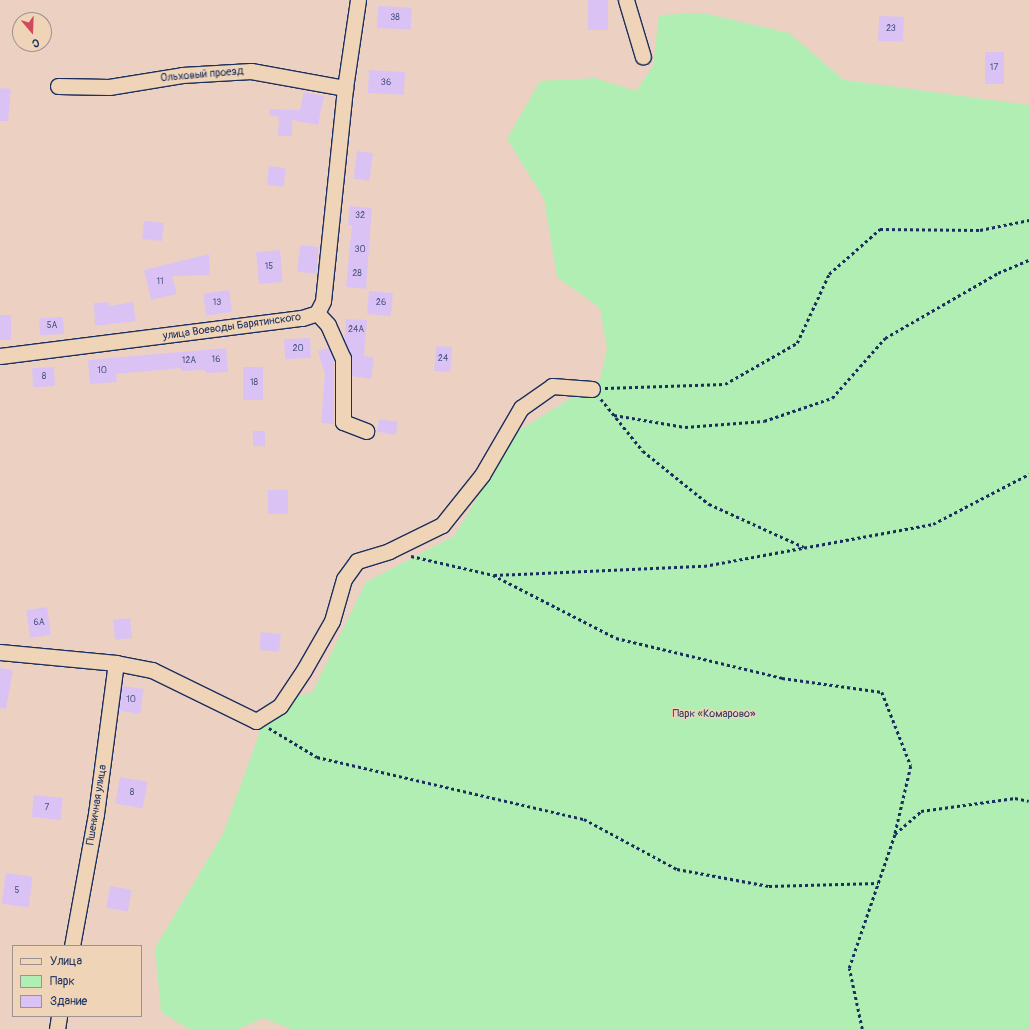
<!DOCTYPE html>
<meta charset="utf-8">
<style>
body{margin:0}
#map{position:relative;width:1029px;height:1029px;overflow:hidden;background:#ecd1c3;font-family:Pangolin,sans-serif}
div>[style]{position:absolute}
.green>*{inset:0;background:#b1eeb4}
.building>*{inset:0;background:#dac3f4;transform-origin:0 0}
.path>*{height:2.5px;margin-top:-1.25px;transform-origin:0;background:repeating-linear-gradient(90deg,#1b2f5e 0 3px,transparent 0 6px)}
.roads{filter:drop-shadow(1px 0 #1b2f5e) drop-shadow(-1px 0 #1b2f5e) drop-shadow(0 1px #1b2f5e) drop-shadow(0 -1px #1b2f5e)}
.minor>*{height:15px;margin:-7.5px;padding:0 7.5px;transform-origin:7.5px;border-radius:7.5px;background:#f0d4b7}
span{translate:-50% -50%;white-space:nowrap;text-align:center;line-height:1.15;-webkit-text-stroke:3px #f0d4b7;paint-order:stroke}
.number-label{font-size:9px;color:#4b5484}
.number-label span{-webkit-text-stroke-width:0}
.street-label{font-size:11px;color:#1b2f5e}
.park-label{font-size:11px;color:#2a4267}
.legend{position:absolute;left:12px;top:945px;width:130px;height:72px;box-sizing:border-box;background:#f0d4b7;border:1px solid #9b9293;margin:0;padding:5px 7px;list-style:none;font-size:12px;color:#1b2f5e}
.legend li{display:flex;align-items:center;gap:8px;height:20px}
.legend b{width:20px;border:1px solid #9b9293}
.north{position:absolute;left:12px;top:12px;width:40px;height:40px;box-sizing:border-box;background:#f0d4b7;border:1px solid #9b9293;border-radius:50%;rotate:161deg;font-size:11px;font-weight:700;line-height:16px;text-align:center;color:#1b2f5e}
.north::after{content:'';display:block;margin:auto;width:14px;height:18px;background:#d1495b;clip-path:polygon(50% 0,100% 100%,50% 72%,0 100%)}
</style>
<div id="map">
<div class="green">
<i style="clip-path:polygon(703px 13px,789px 33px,844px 80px,1029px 105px,1029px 1029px,292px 1029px,263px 1018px,238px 1029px,189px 1029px,161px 1012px,155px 948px,223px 834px,256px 743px,267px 703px,312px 693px,366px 582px,454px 536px,518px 431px,600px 380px,607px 348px,600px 308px,557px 277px,544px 199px,507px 139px,540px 81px,595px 78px,636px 91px,653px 66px,659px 15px)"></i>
</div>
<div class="building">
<i style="left:588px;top:0;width:20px;height:30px"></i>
<i style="left:378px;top:6px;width:34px;height:22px;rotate:3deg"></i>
<i style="left:879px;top:16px;width:25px;height:25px;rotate:2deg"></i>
<i style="left:1004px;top:52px;width:32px;height:19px;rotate:90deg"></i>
<i style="left:369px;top:70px;width:36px;height:23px;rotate:3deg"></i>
<i style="clip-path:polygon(0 88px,11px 89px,8px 121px,0 121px)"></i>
<i style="clip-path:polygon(304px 92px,324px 96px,318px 125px,292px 120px,292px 136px,278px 136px,279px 117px,269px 115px,270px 109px,300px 110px)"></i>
<i style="left:357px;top:151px;width:16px;height:28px;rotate:7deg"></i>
<i style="left:269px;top:166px;width:17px;height:19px;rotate:7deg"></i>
<i style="clip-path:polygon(350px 206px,372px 208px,366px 289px,346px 287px,352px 225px,348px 225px)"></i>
<i style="left:144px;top:221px;width:20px;height:18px;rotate:6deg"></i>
<i style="left:300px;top:245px;width:19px;height:27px;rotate:6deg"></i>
<i style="left:280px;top:250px;width:32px;height:24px;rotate:85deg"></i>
<i style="clip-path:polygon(209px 254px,210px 275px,172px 276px,177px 294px,151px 300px,144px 270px)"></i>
<i style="left:229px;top:290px;width:22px;height:26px;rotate:82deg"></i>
<i style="left:369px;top:291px;width:24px;height:23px;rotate:5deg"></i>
<i style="clip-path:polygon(108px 302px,109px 306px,133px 302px,136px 321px,95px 326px,94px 303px)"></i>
<i style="left:0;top:315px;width:11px;height:25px"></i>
<i style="left:63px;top:317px;width:17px;height:24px;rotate:87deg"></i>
<i style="clip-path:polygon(346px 319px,367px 320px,364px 356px,374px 358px,371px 379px,352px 376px,352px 358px,344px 339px)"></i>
<i style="left:310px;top:338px;width:20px;height:26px;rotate:87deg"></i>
<i style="left:436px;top:346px;width:16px;height:25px;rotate:4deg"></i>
<i style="clip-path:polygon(226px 348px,228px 372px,206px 373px,205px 370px,181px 371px,181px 368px,116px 374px,117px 382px,90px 384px,88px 360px)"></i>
<i style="clip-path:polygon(329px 348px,334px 360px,334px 424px,321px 423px,325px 374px,318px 351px)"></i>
<i style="left:54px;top:367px;width:19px;height:22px;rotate:87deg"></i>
<i style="left:243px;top:367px;width:20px;height:33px"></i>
<i style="left:379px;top:419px;width:19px;height:13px;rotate:9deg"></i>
<i style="left:253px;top:431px;width:12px;height:15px"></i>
<i style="left:268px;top:490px;width:20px;height:24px"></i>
<i style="left:47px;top:607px;width:28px;height:21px;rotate:82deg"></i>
<i style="left:130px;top:618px;width:20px;height:17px;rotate:84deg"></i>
<i style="left:261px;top:632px;width:20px;height:18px;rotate:6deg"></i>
<i style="clip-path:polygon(0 668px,13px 670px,6px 709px,0 708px)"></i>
<i style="left:122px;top:686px;width:22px;height:25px;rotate:8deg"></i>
<i style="left:120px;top:777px;width:28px;height:27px;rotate:10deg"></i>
<i style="left:34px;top:795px;width:29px;height:22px;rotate:6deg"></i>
<i style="left:6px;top:873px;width:27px;height:31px;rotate:8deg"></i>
<i style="left:110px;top:886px;width:22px;height:22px;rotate:10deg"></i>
</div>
<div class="path">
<i style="left:605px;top:388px;width:120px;rotate:-1.9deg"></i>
<i style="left:725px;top:384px;width:83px;rotate:-29.7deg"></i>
<i style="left:797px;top:343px;width:76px;rotate:-65.1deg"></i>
<i style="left:829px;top:274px;width:68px;rotate:-41.4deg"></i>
<i style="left:880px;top:229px;width:100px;rotate:0.6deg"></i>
<i style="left:980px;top:230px;width:50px;rotate:-11.5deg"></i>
<i style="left:601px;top:399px;width:67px;rotate:51.1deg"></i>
<i style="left:643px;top:451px;width:85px;rotate:38.8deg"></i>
<i style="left:709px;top:504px;width:104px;rotate:24.4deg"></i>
<i style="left:614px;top:415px;width:72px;rotate:9.6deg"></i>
<i style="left:685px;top:427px;width:79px;rotate:-4.3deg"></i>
<i style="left:764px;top:421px;width:72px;rotate:-18.7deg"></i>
<i style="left:832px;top:398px;width:80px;rotate:-48.5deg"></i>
<i style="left:885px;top:338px;width:130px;rotate:-29.9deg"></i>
<i style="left:998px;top:273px;width:34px;rotate:-23deg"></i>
<i style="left:411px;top:556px;width:84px;rotate:13deg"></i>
<i style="left:493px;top:575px;width:138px;rotate:27.1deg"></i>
<i style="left:616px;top:638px;width:171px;rotate:13.5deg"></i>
<i style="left:782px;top:678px;width:101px;rotate:8deg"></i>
<i style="left:882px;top:692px;width:79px;rotate:68.6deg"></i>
<i style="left:911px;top:766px;width:70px;rotate:103.2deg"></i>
<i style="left:494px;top:575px;width:210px;rotate:-2.5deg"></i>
<i style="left:704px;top:566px;width:233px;rotate:-10.4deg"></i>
<i style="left:933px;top:524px;width:108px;rotate:-27.5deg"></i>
<i style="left:269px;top:728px;width:56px;rotate:31.1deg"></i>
<i style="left:317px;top:757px;width:274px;rotate:13.1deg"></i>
<i style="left:584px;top:819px;width:106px;rotate:28.3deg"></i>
<i style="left:677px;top:869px;width:94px;rotate:10.5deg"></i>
<i style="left:769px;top:886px;width:109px;rotate:-1.6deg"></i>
<i style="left:862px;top:1029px;width:62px;rotate:-102deg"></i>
<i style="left:849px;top:968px;width:142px;rotate:-71.1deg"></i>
<i style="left:895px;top:834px;width:35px;rotate:-41deg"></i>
<i style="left:921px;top:811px;width:95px;rotate:-7.9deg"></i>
<i style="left:1015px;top:798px;width:14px;rotate:12deg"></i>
</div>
<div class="roads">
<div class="minor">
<i style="left:626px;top:0;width:59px;rotate:73.4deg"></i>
<i style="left:58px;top:86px;width:51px;rotate:1.1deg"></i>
<i style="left:109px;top:87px;width:74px;rotate:-9.3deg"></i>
<i style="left:182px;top:75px;width:69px;rotate:-3.3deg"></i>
<i style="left:251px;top:71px;width:96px;rotate:10.3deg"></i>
<i style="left:317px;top:313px;width:16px;rotate:47deg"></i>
<i style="left:328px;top:325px;width:36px;rotate:66deg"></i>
<i style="left:343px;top:358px;width:64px;rotate:90deg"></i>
<i style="left:343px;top:422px;width:25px;rotate:21deg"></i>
<i style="left:0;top:356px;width:304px;rotate:-7.2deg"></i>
<i style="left:302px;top:318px;width:16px;rotate:-18deg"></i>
<i style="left:317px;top:313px;width:13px;rotate:-63deg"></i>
<i style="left:323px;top:301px;width:214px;rotate:-84.1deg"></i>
<i style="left:345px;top:88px;width:89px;rotate:-81.6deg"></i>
<i style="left:0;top:652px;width:117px;rotate:5.4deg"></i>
<i style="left:116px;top:663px;width:37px;rotate:11deg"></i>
<i style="left:152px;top:670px;width:116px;rotate:26.1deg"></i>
<i style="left:256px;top:721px;width:28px;rotate:-32deg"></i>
<i style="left:280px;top:706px;width:43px;rotate:-56.3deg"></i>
<i style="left:304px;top:670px;width:56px;rotate:-60.3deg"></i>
<i style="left:332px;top:621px;width:44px;rotate:-74.1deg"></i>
<i style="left:344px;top:579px;width:22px;rotate:-54deg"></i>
<i style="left:357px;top:561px;width:34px;rotate:-17deg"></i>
<i style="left:389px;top:551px;width:59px;rotate:-26.1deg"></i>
<i style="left:442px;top:525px;width:64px;rotate:-51.3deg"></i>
<i style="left:482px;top:475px;width:78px;rotate:-59.8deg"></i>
<i style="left:521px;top:408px;width:38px;rotate:-35deg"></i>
<i style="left:552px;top:386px;width:40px;rotate:4.3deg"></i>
<i style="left:72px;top:946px;width:134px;rotate:-79.7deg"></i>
<i style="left:96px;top:814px;width:152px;rotate:-82.5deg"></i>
<i style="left:57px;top:1029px;width:13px;rotate:-81deg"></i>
</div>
</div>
<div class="number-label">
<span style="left:395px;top:18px">38</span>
<span style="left:891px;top:29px">23</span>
<span style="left:994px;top:68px">17</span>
<span style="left:386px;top:83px">36</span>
<span style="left:360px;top:216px">32</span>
<span style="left:360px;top:250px">30</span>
<span style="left:269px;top:267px">15</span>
<span style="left:357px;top:274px">28</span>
<span style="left:160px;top:282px">11</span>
<span style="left:217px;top:303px">13</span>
<span style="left:381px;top:303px">26</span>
<span style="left:52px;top:326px">5А</span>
<span style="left:356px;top:330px">24А</span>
<span style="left:298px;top:349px">20</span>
<span style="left:443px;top:359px">24</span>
<span style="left:216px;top:360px">16</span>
<span style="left:189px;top:361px">12А</span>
<span style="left:102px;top:371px">10</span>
<span style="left:44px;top:377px">8</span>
<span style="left:254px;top:383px">18</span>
<span style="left:39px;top:623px">6А</span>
<span style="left:131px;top:700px">10</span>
<span style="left:132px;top:793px">8</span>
<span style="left:47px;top:808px">7</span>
<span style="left:17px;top:891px">5</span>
</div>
<div class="street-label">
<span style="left:202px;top:75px;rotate:-5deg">Ольховый проезд</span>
<span style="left:232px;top:327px;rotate:-8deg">улица Воеводы Барятинского</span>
<span style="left:97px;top:805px;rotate:-81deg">Пшеничная улица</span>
</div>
<div class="park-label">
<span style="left:714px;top:714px">Парк «Комарово»</span>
</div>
<ul class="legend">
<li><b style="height:5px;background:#f0d4b7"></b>Улица</li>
<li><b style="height:11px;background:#b1eeb4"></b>Парк</li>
<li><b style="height:11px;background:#dac3f4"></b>Здание</li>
</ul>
<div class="north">С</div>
</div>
